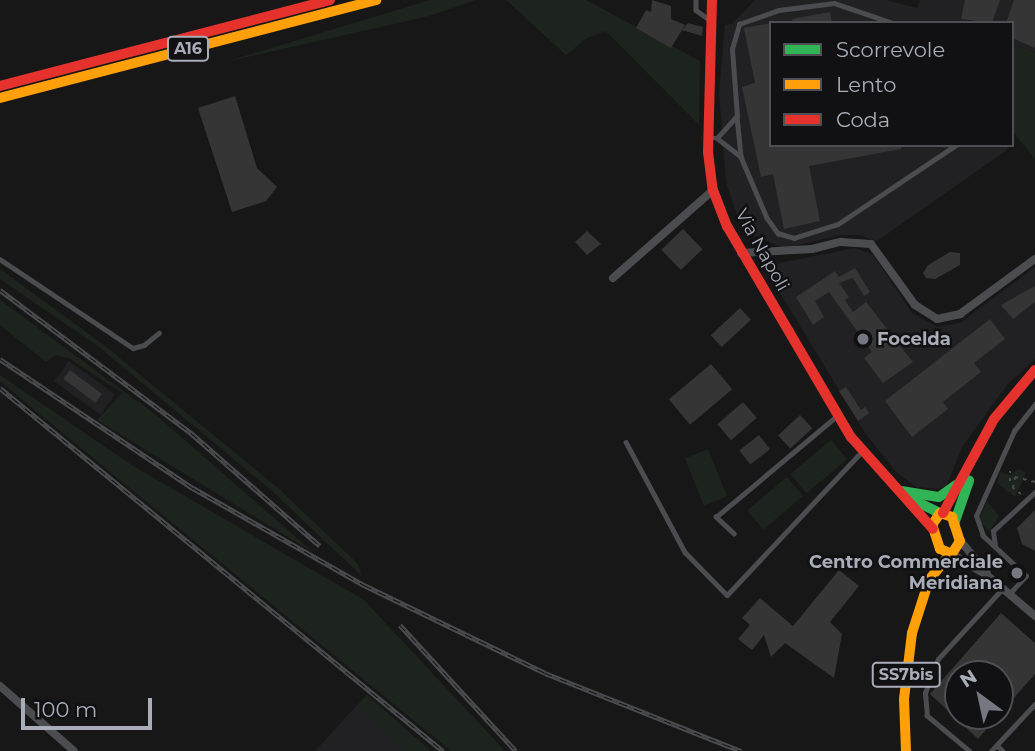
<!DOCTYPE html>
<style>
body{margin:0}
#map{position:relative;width:1035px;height:751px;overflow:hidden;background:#171717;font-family:Montserrat,sans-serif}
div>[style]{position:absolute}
.built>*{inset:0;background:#212123;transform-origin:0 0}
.green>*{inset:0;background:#1d241e;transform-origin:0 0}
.building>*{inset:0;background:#353536;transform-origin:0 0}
.path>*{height:2px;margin-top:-1px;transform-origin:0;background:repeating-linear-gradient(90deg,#4d4e52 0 3.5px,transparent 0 8.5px)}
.lane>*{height:4.5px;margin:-2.25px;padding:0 2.25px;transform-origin:2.25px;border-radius:2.25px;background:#4b4c50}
.street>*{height:8px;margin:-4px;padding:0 4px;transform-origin:4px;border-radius:4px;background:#4b4c50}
.fast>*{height:10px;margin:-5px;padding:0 5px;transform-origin:5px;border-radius:5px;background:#30b455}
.slow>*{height:10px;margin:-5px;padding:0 5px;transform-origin:5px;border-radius:5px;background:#ff9f0a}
.jam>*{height:10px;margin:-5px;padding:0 5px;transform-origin:5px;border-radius:5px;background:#e5322d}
.rail>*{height:5px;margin-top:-2.5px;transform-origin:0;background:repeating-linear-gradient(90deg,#111113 0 8px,#4b4c4f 0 16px);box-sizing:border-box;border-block:2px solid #4b4c4f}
.dots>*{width:19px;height:19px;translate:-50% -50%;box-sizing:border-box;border:4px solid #111113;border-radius:50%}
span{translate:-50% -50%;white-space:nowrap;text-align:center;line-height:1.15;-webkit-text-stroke:5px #111113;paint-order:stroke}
.shield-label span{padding:2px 5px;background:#111113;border:2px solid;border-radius:5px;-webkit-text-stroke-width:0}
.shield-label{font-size:16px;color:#a8adb8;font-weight:700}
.street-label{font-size:18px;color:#a8adb8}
.poi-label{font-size:18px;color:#a8adb8;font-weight:700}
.left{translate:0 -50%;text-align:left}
.right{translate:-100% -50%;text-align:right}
.legend{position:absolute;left:769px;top:21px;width:245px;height:126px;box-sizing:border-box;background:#111113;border:2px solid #4d4f55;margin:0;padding:9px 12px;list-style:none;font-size:21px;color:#a8adb8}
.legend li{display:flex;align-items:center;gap:14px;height:35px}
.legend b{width:35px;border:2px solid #4d4f55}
.north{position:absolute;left:944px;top:660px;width:70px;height:70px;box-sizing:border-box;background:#111113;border:2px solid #4d4f55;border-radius:50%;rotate:327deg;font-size:19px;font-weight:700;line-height:28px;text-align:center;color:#a8adb8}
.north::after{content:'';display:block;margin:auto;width:24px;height:32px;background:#757880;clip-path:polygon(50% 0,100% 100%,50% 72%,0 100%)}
.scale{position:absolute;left:21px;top:698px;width:131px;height:32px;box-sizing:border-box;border:4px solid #a8adb8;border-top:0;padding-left:9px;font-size:21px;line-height:24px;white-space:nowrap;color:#a8adb8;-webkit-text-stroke:5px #111113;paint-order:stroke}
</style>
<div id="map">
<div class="built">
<i style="clip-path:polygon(755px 0,886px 0,917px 8px,920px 0,1035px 0,1035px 53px,1012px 43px,1012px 23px,771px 23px,771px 145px,1008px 145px,1007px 150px,877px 241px,859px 235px,841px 235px,784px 248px,755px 236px,738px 218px,726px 182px,719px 94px,725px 25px,732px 24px)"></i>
<i style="clip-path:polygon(856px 248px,873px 255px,912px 313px,937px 327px,960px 323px,1035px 267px,1035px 359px,1007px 385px,962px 447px,947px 485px,939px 489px,916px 487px,897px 473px,865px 433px,764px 266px)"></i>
<i style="left:69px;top:361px;width:57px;height:25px;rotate:36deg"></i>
<i style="clip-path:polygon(357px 705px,405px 746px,406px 751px,315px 751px)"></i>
</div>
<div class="green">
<i style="clip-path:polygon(430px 0,476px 0,429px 16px,225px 62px)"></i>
<i style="clip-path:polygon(506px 0,586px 0,700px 61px,699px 125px,606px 31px,587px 38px,566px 55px)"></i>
<i style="clip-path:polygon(1012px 43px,1035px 53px,1035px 159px,1012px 131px)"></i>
<i style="clip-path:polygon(0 269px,104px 345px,278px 488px,358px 564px,362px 576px,271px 490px,99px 347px,0 279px)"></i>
<i style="clip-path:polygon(0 300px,156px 415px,314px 553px,97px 420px,122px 393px,70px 359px,56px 355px,46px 362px,0 325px)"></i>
<i style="clip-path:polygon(0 375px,133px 466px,364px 600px,505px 751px,451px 751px,32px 408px,0 381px)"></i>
<i style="left:831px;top:440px;width:25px;height:53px;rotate:50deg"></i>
<i style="left:708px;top:449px;width:51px;height:25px;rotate:68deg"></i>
<i style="clip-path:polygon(1019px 469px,1026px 472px,1015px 497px,997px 483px,1000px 472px,1009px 475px)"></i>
<i style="left:787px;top:477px;width:25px;height:52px;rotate:50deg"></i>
<i style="clip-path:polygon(987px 501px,999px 516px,989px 532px,979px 520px)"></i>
<i style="clip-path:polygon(367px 695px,431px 751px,406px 751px,357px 705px)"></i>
</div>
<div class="building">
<i style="clip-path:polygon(652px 0,671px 6px,671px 19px,685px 25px,671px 48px,636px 28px,646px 10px,651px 12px)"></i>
<i style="clip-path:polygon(965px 0,1000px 0,992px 23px,961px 19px)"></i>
<i style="clip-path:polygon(1014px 0,1035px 0,1035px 48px,1012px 38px,1012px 23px,1006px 23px)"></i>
<i style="clip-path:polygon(830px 12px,832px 23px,793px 23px,792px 19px)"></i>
<i style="clip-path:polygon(688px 23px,703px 27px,702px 36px,682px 30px)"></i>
<i style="clip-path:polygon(771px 23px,771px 145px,901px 145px,901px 149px,809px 166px,820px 221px,784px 229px,773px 174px,761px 177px,742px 87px,755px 83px,744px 28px)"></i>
<i style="clip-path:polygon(235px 96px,257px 168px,277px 187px,266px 201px,232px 212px,198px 108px)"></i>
<i style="left:683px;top:229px;width:28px;height:30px;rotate:46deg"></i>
<i style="clip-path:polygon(587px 231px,601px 244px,587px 255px,575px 242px)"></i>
<i style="clip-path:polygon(950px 252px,960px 253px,960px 265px,935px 279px,926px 278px,923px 273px,928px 265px)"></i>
<i style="clip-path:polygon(855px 268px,870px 292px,864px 296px,853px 278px,839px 283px,849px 297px,845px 300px,853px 312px,866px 302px,913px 362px,883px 383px,864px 358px,872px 352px,829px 292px,815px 301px,824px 317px,813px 325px,796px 297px,835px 271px,839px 277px)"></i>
<i style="clip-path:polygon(1035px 286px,1035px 302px,1013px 319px,1001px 305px)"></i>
<i style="left:740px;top:308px;width:16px;height:40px;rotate:47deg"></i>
<i style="clip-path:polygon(990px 319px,1005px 339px,974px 363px,981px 372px,943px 402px,948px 409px,912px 437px,885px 401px)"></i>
<i style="left:711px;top:364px;width:33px;height:55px;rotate:50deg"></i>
<i style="left:70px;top:370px;width:40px;height:11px;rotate:37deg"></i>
<i style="clip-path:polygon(846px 387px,861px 410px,865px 407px,869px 413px,858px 421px,839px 391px)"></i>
<i style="left:743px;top:402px;width:21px;height:34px;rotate:49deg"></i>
<i style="left:800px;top:415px;width:18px;height:30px;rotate:47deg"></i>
<i style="left:759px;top:435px;width:18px;height:25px;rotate:52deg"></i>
<i style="clip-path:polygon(1035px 510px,1035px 551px,1022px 544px,1017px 528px)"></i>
<i style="clip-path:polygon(839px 570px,859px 586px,830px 622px,842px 634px,834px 678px,785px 643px,771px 657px,764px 635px,752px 650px,738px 639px,750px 625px,742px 618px,760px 598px,793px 626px)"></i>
<i style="clip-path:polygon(1001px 613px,1035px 643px,1035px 674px,1000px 714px,1000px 674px,958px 674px,958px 716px,998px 716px,978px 739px,930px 694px)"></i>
</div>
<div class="path">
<i style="left:1010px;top:481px;width:10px;rotate:-90deg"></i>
<i style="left:1021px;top:494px;width:10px;rotate:-143deg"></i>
<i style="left:1013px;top:488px;width:11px;rotate:-80deg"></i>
<i style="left:1015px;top:477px;width:21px;rotate:14deg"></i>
</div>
<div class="lane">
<i style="left:696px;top:0;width:10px;rotate:90deg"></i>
<i style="left:696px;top:10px;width:17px;rotate:36deg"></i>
<i style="left:737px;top:116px;width:40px;rotate:84.3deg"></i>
<i style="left:709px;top:138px;width:8px"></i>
<i style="left:717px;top:138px;width:31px;rotate:38deg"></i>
<i style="left:741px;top:157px;width:66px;rotate:66.9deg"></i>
<i style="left:767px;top:218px;width:19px;rotate:54deg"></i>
<i style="left:778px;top:233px;width:17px;rotate:17deg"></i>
<i style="left:794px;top:238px;width:46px;rotate:-17.7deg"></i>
<i style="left:838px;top:224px;width:142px;rotate:-33.8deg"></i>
<i style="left:717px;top:138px;width:30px;rotate:-48deg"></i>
<i style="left:737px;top:116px;width:67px;rotate:-94.3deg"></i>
<i style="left:732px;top:49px;width:26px;rotate:-74deg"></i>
<i style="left:739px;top:24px;width:42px;rotate:-19.3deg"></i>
<i style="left:779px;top:10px;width:55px;rotate:-7.3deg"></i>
<i style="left:834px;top:3px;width:62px;rotate:18.7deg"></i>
<i style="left:0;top:259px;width:160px;rotate:33.8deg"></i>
<i style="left:133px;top:348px;width:11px;rotate:-15deg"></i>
<i style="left:144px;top:345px;width:19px;rotate:-39deg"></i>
<i style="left:626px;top:442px;width:125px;rotate:61.8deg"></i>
<i style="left:685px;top:552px;width:60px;rotate:45.7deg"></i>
<i style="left:727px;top:595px;width:197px;rotate:-46.8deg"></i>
<i style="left:734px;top:534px;width:25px;rotate:-137deg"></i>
<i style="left:716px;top:517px;width:158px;rotate:-39.9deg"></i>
<i style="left:995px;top:546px;width:15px;rotate:-98deg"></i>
<i style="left:993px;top:531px;width:57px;rotate:-42.9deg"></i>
<i style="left:1010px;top:593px;width:23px;rotate:-47deg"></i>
<i style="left:1026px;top:576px;width:59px;rotate:-137.1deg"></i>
<i style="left:983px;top:536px;width:21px;rotate:-109deg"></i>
<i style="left:976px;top:516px;width:93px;rotate:-65.9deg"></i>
<i style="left:1014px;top:431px;width:34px;rotate:-52deg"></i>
<i style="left:997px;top:745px;width:8px;rotate:45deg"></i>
<i style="left:969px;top:751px;width:55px;rotate:-140.2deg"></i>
<i style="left:927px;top:716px;width:23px;rotate:-95deg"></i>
<i style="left:925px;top:693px;width:36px;rotate:-69deg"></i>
<i style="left:938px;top:659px;width:96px;rotate:-47.5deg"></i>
<i style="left:991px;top:751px;width:64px;rotate:-46.9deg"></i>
</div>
<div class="street">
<i style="left:741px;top:253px;width:71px;rotate:-3.2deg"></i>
<i style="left:812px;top:249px;width:30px;rotate:-14deg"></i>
<i style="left:841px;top:242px;width:30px;rotate:4deg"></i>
<i style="left:871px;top:244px;width:75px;rotate:54.2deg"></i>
<i style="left:915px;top:305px;width:26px;rotate:32deg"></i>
<i style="left:937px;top:319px;width:24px;rotate:-12deg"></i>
<i style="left:960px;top:314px;width:93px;rotate:-36.3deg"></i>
<i style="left:613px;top:278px;width:133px;rotate:-41.3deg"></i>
<i style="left:958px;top:538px;width:45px;rotate:50.4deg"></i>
<i style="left:952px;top:554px;width:42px;rotate:31.4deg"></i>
<i style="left:988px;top:576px;width:62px;rotate:40.4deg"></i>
<i style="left:0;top:686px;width:98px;rotate:41.3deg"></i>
</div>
<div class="fast">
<i style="left:901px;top:491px;width:38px;rotate:9deg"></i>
<i style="left:939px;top:497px;width:21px;rotate:-35deg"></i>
<i style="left:911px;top:499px;width:32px;rotate:26deg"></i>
<i style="left:954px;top:524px;width:46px;rotate:-70.8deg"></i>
</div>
<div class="slow">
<i style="left:0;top:98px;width:389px;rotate:-14.6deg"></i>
<i style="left:940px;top:513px;width:13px;rotate:18deg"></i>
<i style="left:952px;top:517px;width:25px;rotate:72deg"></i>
<i style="left:960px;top:541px;width:15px;rotate:122deg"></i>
<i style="left:952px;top:554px;width:13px;rotate:-157deg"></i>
<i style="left:940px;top:549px;width:25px;rotate:-108deg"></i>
<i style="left:932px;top:525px;width:14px;rotate:-56deg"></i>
<i style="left:906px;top:751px;width:52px;rotate:-92.2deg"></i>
<i style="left:904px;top:699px;width:66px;rotate:-83.1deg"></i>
<i style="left:912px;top:633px;width:56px;rotate:-72.2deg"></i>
<i style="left:929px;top:580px;width:32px;rotate:-51deg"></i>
</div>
<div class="jam">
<i style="left:712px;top:0;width:152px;rotate:91.5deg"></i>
<i style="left:708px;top:152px;width:38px;rotate:83deg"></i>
<i style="left:713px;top:190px;width:39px;rotate:69deg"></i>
<i style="left:727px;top:226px;width:245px;rotate:59.6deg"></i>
<i style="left:851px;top:437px;width:123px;rotate:48.3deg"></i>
<i style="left:0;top:86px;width:341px;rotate:-14.6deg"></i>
<i style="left:943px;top:513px;width:107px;rotate:-61.5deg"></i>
<i style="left:994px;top:419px;width:64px;rotate:-50.1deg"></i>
</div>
<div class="rail">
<i style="left:0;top:290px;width:239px;rotate:36.8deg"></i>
<i style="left:191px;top:433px;width:171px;rotate:41.2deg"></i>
<i style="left:0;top:359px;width:232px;rotate:33.8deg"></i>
<i style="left:193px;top:488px;width:197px;rotate:29.6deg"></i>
<i style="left:364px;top:585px;width:201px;rotate:25.9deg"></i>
<i style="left:545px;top:673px;width:211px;rotate:21.7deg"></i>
<i style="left:0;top:388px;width:573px;rotate:39.33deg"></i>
<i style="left:400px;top:625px;width:171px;rotate:47.4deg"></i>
</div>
<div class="dots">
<i style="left:863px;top:339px;background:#757880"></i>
<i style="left:1017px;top:573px;background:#757880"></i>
</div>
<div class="shield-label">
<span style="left:188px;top:49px">A16</span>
<span style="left:906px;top:675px">SS7bis</span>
</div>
<div class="street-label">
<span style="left:762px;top:250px;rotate:61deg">Via Napoli</span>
</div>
<div class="poi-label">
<span class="left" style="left:877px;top:339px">Focelda</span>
<span class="right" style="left:1003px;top:573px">Centro Commerciale<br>Meridiana</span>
</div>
<ul class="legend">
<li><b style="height:9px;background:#30b455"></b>Scorrevole</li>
<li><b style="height:9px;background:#ff9f0a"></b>Lento</li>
<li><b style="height:9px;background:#e5322d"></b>Coda</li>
</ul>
<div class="north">N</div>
<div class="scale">100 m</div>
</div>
